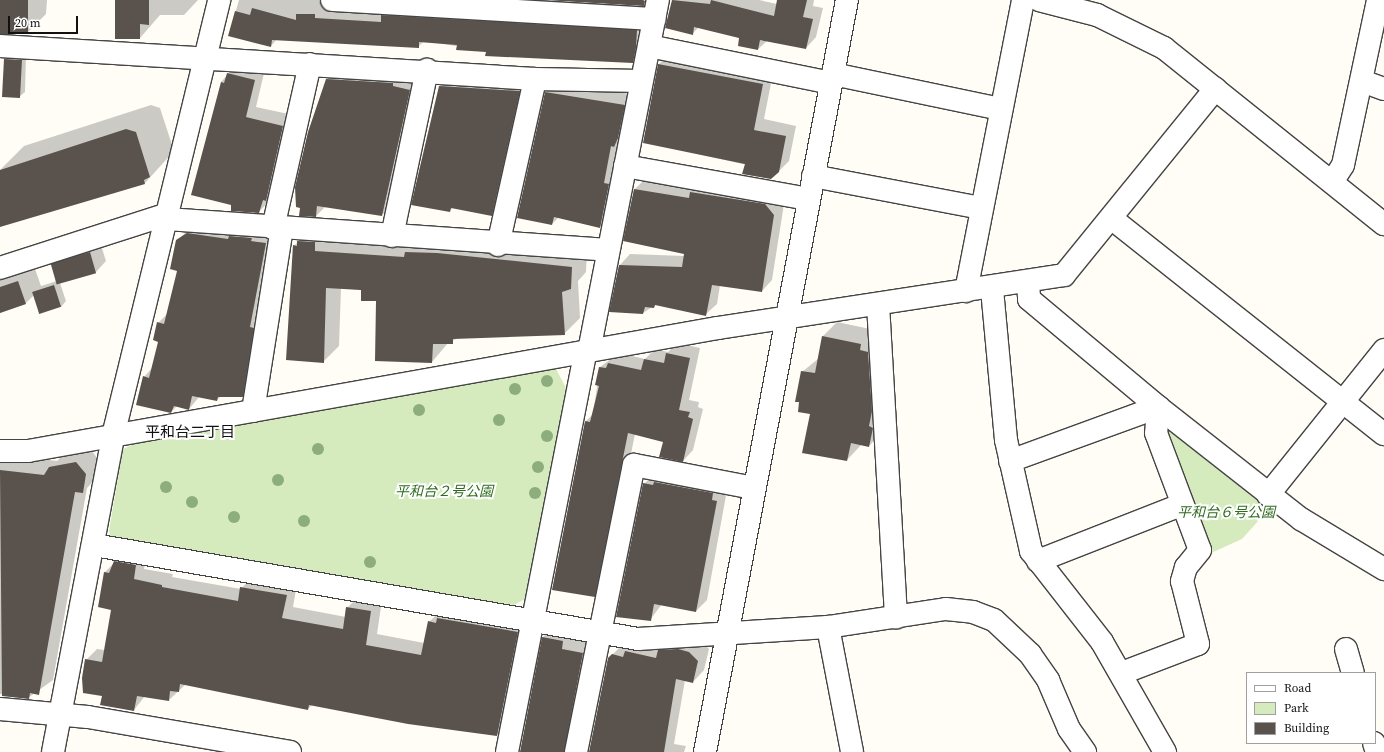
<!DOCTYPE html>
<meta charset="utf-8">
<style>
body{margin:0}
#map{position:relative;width:1384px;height:752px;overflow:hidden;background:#fffdf5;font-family:"Source Serif 4","Noto Sans JP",serif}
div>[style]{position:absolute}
.green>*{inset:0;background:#d5ebbd}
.shadow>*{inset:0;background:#0003}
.building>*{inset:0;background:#5a524d;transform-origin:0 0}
.roads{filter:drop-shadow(1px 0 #444) drop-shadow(-1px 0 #444) drop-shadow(0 1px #444) drop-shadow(0 -1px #444)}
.minor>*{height:22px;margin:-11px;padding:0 11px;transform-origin:11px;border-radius:11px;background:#fff}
.trees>*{width:12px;height:12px;margin:-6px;border-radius:50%;background:#8dad7f}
span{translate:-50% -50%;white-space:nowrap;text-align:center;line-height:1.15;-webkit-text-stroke:4px #fff;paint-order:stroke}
.park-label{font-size:14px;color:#2f6b1f;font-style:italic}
.neighbourhood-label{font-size:15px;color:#111}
.legend{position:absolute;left:1246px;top:672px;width:130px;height:72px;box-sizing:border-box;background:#fff;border:1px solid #a0a0a0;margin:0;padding:5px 7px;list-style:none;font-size:12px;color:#111}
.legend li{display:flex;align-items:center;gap:8px;height:20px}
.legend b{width:20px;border:1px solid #a0a0a0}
.scale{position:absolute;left:8px;top:16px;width:70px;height:18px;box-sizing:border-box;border:2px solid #111;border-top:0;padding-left:5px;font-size:12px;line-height:14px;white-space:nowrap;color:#111;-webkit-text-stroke:3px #fff;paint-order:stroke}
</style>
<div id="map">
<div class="green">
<i style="clip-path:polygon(555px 367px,567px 390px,527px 598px,514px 605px,112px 544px,109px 531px,123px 449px,136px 443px)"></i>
<i style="clip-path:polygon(1170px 427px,1269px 509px,1242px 539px,1211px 553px,1163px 429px)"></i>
</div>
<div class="shadow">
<i style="clip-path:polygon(0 0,47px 0,46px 14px,26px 34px,0 33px)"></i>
<i style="clip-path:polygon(116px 0,198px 0,184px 15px,160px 15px,140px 38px)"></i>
<i style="clip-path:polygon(239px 0,328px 0,647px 20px,643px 51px,633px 62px,487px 51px,424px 41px,418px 47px,277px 39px,271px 46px,229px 35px)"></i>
<i style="clip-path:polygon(673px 0,759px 0,777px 4px,778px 0,814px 0,813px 6px,823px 8px,816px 37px,806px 48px,767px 41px,758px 49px,740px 38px,699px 27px,692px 34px,666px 27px)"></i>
<i style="clip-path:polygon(670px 53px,773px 73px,764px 119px,796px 126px,789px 161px,778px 172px,644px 142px,659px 64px)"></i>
<i style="clip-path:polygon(10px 54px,26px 55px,25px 92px,19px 97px,5px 59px)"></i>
<i style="clip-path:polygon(238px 63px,265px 69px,256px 107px,293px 115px,269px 201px,259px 212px,221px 82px)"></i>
<i style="clip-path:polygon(338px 68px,420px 79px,392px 205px,382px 215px,326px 206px,316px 216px,327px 79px)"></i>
<i style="clip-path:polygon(450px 75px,530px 80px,502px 205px,491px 215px,453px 207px,450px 211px,440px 86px)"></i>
<i style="clip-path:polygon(557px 81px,635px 95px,611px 216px,600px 227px,559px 217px,552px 224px,546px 92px)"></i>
<i style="clip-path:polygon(151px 105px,160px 108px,174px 151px,145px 183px,0 226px,0 170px,24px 146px)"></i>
<i style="clip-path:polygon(645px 179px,784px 204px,772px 280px,762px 291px,720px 285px,717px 304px,706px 314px,657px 304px,643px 313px,620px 265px,630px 254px,685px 256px,685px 253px,634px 190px)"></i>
<i style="clip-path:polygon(314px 225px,587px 251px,586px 272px,578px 281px,580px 318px,564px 334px,458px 338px,448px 343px,432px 362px,377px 300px,362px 290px,341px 288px,339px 346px,323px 362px,294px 246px)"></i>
<i style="clip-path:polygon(188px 230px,276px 232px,253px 385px,242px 396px,221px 396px,217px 400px,200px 396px,189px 409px,177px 406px,171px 412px,144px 377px,152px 368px,159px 341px,158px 323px,168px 313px,178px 270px,177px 241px)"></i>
<i style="clip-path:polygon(100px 242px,106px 261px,96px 272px,60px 283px,66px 301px,61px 307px,34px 295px,25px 304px,0 313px,0 274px,34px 266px,41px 286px,57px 281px,52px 265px,63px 254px)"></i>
<i style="clip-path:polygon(837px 322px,875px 330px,883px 431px,869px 446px,862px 444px,847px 460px,811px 413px,802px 372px,819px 358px,823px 336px)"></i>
<i style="clip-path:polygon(677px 343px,700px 348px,689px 400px,699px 402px,698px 407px,703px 409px,693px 450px,683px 461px,664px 441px,635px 434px,604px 586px,594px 596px,586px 421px,593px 414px,600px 367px,619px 353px,645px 359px,655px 349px,668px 352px)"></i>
<i style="clip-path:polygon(90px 449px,99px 460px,96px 478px,87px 488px,53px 680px,28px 698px,0 694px,0 453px,57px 461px,64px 454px)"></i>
<i style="clip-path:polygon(655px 473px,727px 490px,707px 600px,696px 611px,662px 604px,650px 620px,644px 484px)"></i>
<i style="clip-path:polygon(126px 551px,147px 554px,144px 569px,173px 574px,172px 577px,241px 589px,252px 577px,297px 584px,293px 607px,346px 617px,347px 608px,358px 597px,382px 600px,377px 634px,424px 643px,429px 622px,440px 611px,528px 622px,508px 724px,497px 735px,313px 704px,308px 709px,186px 684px,169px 700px,145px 696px,134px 710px,86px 660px,97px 649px,105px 650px,112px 610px,105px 572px)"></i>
<i style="clip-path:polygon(555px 626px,594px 642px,583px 752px,521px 752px,543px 637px)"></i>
<i style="clip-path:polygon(701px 641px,709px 649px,704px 670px,693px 682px,685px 680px,674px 744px,686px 746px,684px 752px,590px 752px,609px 658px,620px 647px)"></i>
</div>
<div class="building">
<i style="left:0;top:0;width:28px;height:34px"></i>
<i style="clip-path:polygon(115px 0,149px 0,149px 25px,140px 24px,140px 39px,115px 39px)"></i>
<i style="clip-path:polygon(544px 0,643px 0,645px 1px,644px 6px)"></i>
<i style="clip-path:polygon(672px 0,710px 4px,711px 0,774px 16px,777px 0,807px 0,803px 17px,813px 19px,806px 49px,760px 40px,758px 50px,738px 46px,739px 38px,694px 27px,693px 35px,665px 28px)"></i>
<i style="clip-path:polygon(252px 8px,296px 20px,296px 14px,315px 14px,315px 18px,381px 22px,381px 15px,637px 30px,636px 48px,633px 63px,485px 56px,486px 52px,456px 50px,457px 45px,419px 42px,419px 48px,272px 40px,271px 47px,228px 36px,235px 11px,250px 15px)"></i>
<i style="left:4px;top:59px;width:18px;height:38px;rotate:3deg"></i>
<i style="clip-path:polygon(658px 64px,763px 84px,754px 130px,786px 136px,779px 172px,771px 179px,742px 174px,745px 164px,643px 143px)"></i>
<i style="clip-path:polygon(227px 73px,255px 80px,246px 117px,283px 126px,266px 201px,263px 200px,259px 213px,231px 211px,231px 205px,191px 195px,221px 82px,224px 83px)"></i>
<i style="clip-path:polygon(326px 79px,393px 83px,393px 86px,410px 90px,382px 216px,317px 206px,316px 217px,299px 216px,300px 208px,296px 207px,295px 187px,308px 132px)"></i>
<i style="clip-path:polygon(439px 86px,520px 91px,492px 216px,451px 208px,450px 212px,411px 205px)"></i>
<i style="clip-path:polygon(545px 92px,625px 105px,618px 138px,614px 147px,611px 146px,604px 183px,609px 184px,600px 228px,554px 217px,552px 225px,517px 218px)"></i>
<i style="clip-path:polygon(126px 129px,136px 132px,150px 177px,144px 180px,145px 184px,0 227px,0 170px)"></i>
<i style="clip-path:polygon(634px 189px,689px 198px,690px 192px,765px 204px,774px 215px,762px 292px,712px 285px,706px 316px,655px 305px,654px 308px,645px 307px,643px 314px,609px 312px,619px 265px,682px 267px,684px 254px,623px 241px)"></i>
<i style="clip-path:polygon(187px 233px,228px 239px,229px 236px,252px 238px,251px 241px,266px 243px,250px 327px,254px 328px,243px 397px,218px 397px,217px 401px,192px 396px,189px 410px,174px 406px,171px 413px,136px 405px,143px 376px,149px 378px,158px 342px,153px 340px,157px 322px,164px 324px,177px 271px,170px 269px,176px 240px)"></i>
<i style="clip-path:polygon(297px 241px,315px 242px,315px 251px,404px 257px,405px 252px,437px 253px,572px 267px,571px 289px,562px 292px,565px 335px,453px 339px,453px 344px,433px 344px,432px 363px,375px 361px,376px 301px,361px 301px,361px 290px,326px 288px,324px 363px,286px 360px,293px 245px,297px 246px)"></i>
<i style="left:90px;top:252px;width:22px;height:41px;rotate:74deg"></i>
<i style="clip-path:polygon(18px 281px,26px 304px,0 313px,0 287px)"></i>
<i style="left:54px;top:285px;width:23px;height:23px;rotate:72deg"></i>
<i style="clip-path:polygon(822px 336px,861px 344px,860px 350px,868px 352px,872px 411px,869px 426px,873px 428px,869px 447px,851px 443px,847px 461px,802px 453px,810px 414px,798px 412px,799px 402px,795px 402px,801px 371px,815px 373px)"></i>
<i style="clip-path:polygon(666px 353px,690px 358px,679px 410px,690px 412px,688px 417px,693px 419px,683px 462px,659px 457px,663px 442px,628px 433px,595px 597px,552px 590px,585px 421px,590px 422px,599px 386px,595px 385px,599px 367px,606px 368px,608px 363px,641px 370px,644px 359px,664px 363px)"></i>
<i style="clip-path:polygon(76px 462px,86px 474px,83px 493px,75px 492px,39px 695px,30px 693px,29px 699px,2px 696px,0 470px,44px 475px,49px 467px)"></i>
<i style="clip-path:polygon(654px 482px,713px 493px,712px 500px,717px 501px,696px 612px,654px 604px,651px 621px,616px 617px,643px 483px,653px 485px)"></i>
<i style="clip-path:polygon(114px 561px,136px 565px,134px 579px,162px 585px,162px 587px,238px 601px,240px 587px,287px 595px,282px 618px,343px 629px,346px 607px,371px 611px,366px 645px,421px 655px,428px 621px,436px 623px,437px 618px,518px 632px,497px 736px,408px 724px,309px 705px,308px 710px,180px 684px,179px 692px,170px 691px,169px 701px,137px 696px,134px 711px,100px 705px,102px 696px,83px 693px,82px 678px,85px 659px,102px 662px,111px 610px,98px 607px,104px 572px,109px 573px)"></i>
<i style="clip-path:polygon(542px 637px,563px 641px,562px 649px,583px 653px,564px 752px,520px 752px)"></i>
<i style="clip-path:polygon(678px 649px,689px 652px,698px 661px,693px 683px,676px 679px,664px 752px,589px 752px,608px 658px,612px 654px,623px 657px,625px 651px,656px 658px,658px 650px)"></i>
</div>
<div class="roads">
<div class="minor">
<i style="left:332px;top:0;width:323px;rotate:3.4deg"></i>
<i style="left:1039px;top:0;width:60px;rotate:14.5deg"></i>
<i style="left:1097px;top:15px;width:75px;rotate:26.2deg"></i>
<i style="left:1164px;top:48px;width:282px;rotate:38.7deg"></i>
<i style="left:0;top:46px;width:536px;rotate:3.53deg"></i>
<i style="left:535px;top:79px;width:106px;rotate:1.1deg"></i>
<i style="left:649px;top:46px;width:186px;rotate:11.5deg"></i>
<i style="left:833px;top:74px;width:171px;rotate:11.8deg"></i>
<i style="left:1362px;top:81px;width:23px;rotate:20deg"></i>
<i style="left:625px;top:166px;width:187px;rotate:10.2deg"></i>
<i style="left:813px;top:176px;width:171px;rotate:10.8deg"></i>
<i style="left:1332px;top:182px;width:20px;rotate:-57deg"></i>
<i style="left:1343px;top:165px;width:169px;rotate:-78deg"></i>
<i style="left:1111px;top:218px;width:348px;rotate:38.4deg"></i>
<i style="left:167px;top:219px;width:442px;rotate:4deg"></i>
<i style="left:273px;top:228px;width:168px;rotate:-77.3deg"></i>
<i style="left:392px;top:236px;width:170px;rotate:-78.1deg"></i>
<i style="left:498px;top:245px;width:170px;rotate:-77.4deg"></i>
<i style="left:0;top:268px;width:176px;rotate:-17.8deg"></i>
<i style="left:1028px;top:283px;width:16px;rotate:86deg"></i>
<i style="left:1029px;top:299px;width:168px;rotate:39.9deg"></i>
<i style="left:1158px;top:407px;width:182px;rotate:38.1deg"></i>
<i style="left:1301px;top:519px;width:97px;rotate:31.1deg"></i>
<i style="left:992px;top:289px;width:152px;rotate:84.7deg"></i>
<i style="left:1006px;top:440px;width:114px;rotate:77.3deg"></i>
<i style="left:1031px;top:551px;width:115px;rotate:52deg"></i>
<i style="left:1102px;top:642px;width:127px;rotate:60.2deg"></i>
<i style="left:966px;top:291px;width:297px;rotate:-78.9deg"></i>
<i style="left:878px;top:304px;width:314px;rotate:86.7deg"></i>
<i style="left:589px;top:351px;width:358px;rotate:-78.9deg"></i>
<i style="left:253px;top:411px;width:185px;rotate:-81deg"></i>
<i style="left:0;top:451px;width:28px"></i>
<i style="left:28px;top:451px;width:701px;rotate:-10.11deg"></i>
<i style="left:718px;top:328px;width:350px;rotate:-8.7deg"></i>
<i style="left:1064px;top:275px;width:240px;rotate:-50.9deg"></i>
<i style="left:1010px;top:461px;width:158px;rotate:-20deg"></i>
<i style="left:1158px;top:407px;width:26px;rotate:94deg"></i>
<i style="left:1156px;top:433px;width:125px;rotate:69.4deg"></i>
<i style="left:1200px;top:550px;width:22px;rotate:129deg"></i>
<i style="left:1186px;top:567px;width:15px;rotate:106deg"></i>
<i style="left:1182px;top:581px;width:65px;rotate:75.7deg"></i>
<i style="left:1198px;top:644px;width:81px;rotate:159.1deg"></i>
<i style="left:1268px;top:495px;width:186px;rotate:-51.3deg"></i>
<i style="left:94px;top:545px;width:552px;rotate:9.8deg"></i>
<i style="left:638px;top:639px;width:190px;rotate:-3.6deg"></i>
<i style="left:828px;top:627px;width:119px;rotate:-8.7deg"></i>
<i style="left:946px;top:609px;width:27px;rotate:6deg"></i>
<i style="left:973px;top:612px;width:22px;rotate:21deg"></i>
<i style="left:994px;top:620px;width:50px;rotate:43.4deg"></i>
<i style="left:1030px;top:654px;width:32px;rotate:55deg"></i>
<i style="left:1048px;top:680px;width:53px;rotate:66.8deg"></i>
<i style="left:1069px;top:729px;width:28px;rotate:55deg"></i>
<i style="left:1038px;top:561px;width:154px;rotate:-21.4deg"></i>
<i style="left:828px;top:627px;width:127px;rotate:79.1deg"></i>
<i style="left:1346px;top:649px;width:25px;rotate:74deg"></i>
<i style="left:0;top:709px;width:88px;rotate:5.2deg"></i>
<i style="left:88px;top:717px;width:205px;rotate:9.8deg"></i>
<i style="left:1374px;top:743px;width:9px;rotate:72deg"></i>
<i style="left:53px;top:752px;width:322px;rotate:-79.2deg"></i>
<i style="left:113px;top:436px;width:449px;rotate:-76.3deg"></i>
<i style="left:507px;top:752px;width:409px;rotate:-78.9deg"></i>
<i style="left:576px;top:752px;width:293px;rotate:-78.6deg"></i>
<i style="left:634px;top:465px;width:122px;rotate:10.9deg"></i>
<i style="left:705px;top:752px;width:765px;rotate:-79.31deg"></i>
</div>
</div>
<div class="trees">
<i style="left:547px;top:381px"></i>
<i style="left:515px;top:389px"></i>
<i style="left:419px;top:410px"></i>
<i style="left:499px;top:420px"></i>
<i style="left:547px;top:436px"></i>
<i style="left:318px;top:449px"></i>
<i style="left:538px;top:467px"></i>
<i style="left:278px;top:480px"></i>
<i style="left:166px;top:487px"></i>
<i style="left:535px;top:493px"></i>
<i style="left:192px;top:502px"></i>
<i style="left:234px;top:517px"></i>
<i style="left:304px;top:521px"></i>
<i style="left:370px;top:562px"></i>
</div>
<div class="park-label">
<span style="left:444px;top:491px">平和台２号公園</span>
<span style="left:1226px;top:512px">平和台６号公園</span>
</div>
<div class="neighbourhood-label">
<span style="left:190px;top:432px">平和台二丁目</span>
</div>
<ul class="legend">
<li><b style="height:5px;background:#fff"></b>Road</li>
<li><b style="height:11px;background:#d5ebbd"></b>Park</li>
<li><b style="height:11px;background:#5a524d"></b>Building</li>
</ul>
<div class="scale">20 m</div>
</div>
